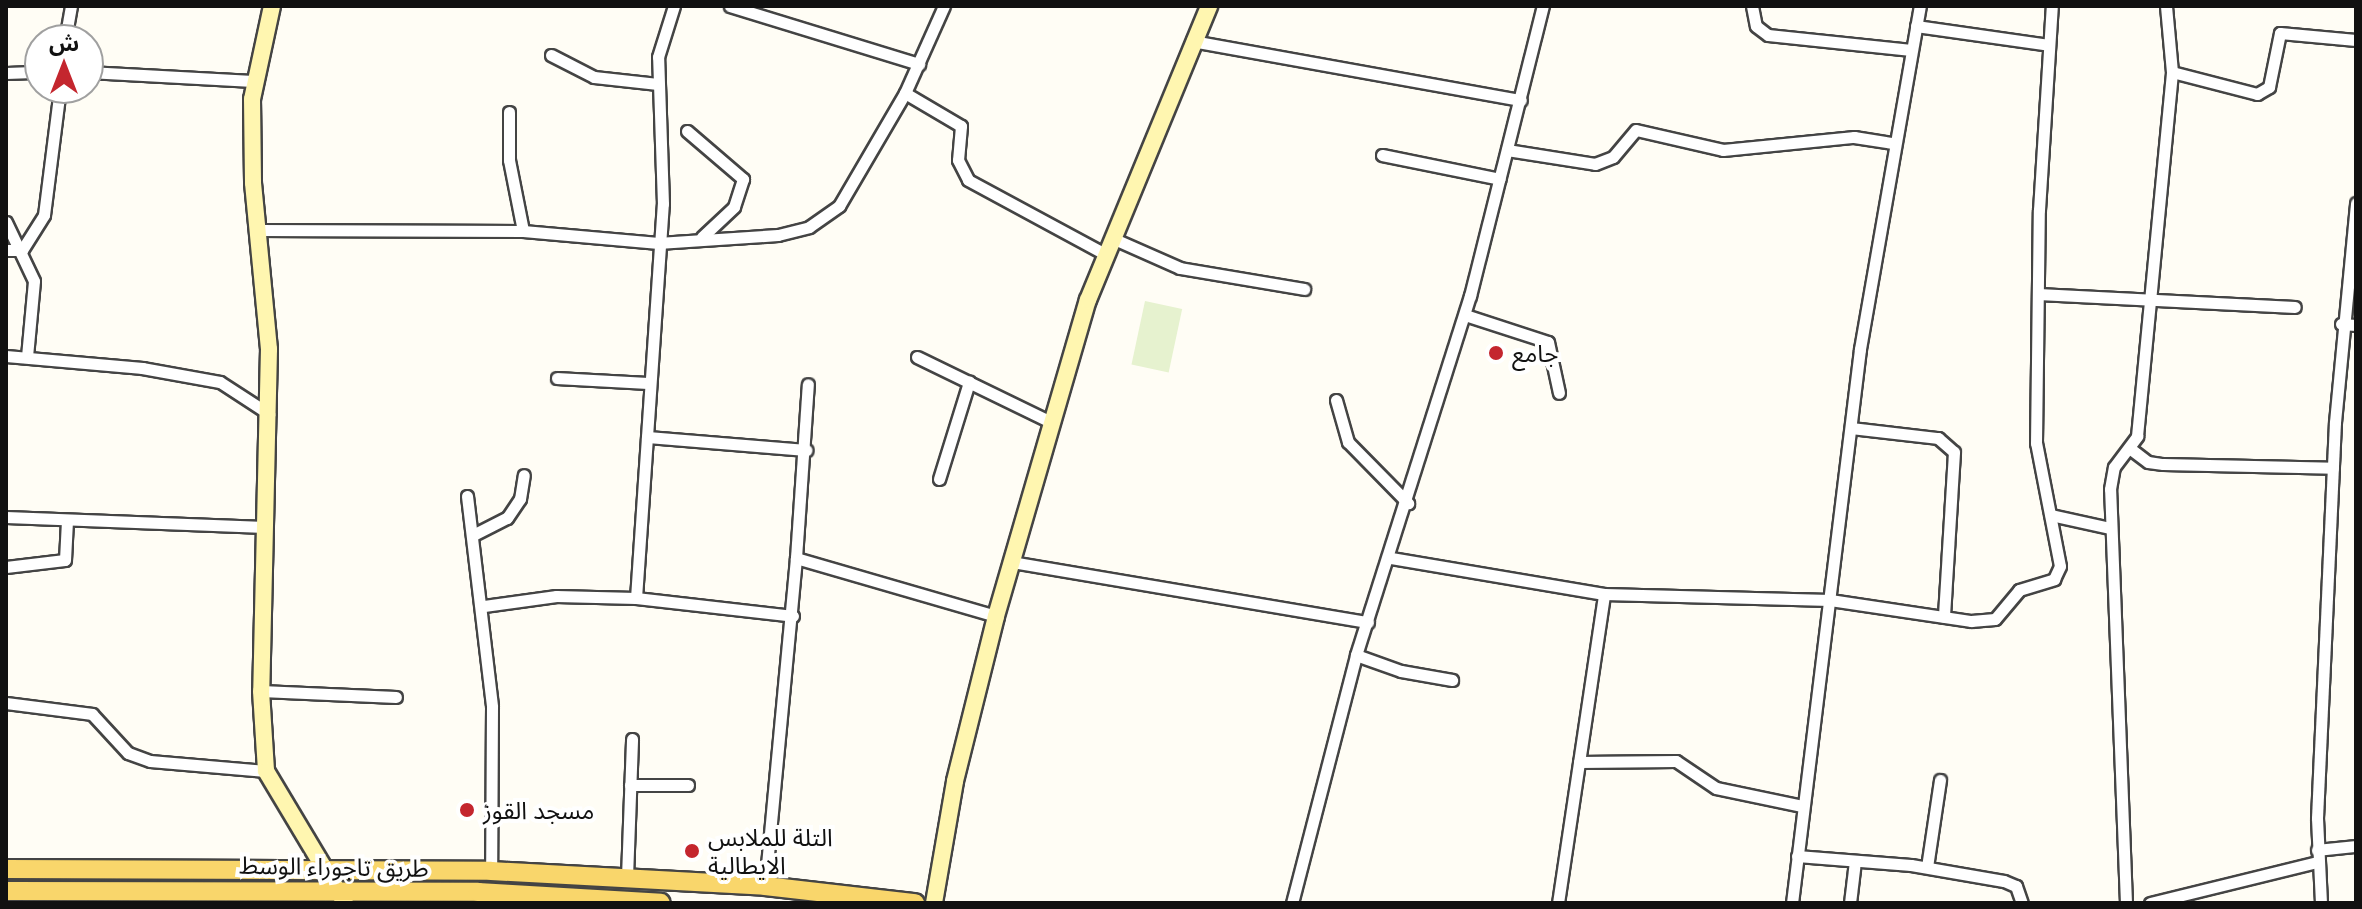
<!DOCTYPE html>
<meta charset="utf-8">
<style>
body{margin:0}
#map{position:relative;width:2362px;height:909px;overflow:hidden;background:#fffdf5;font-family:"Noto Serif","Noto Sans Arabic",serif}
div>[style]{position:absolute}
.pitch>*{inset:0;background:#e6f2cf;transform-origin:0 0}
.roads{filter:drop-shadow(2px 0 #444) drop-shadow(-2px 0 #444) drop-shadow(0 2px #444) drop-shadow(0 -2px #444)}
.street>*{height:11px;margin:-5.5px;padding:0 5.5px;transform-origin:5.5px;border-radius:5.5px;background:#fff}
.secondary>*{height:16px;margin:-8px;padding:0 8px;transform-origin:8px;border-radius:8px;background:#fff6b0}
.primary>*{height:18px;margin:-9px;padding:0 9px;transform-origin:9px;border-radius:9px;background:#f9d66b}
.dots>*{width:22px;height:22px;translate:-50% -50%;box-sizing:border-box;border:4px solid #fff;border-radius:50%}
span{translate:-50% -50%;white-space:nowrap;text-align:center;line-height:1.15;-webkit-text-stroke:8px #fff;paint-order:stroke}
.poi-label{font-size:24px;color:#111}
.left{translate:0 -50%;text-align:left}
.street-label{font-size:24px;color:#111}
.frame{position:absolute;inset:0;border:8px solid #111;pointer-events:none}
.north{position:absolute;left:24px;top:24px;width:80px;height:80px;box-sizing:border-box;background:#fff;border:2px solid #a0a0a0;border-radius:50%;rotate:0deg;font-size:22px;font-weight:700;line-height:32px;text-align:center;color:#111}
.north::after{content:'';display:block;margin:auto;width:28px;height:36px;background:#c4262e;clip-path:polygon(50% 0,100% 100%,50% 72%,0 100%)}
</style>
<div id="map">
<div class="pitch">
<i style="left:1145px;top:301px;width:38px;height:65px;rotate:12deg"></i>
</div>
<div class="roads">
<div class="street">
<i style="left:730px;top:6px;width:198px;rotate:17.1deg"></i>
<i style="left:1752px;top:6px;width:20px;rotate:79deg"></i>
<i style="left:1756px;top:26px;width:15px;rotate:37deg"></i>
<i style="left:1768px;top:35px;width:144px;rotate:6deg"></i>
<i style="left:1916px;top:26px;width:134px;rotate:8.1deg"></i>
<i style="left:65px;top:40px;width:35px;rotate:-80deg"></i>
<i style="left:1192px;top:41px;width:334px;rotate:10.2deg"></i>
<i style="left:551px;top:55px;width:48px;rotate:27.1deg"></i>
<i style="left:594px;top:77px;width:64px;rotate:6.2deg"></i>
<i style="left:88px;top:72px;width:165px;rotate:3.1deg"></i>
<i style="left:2172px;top:72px;width:88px;rotate:14.5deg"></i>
<i style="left:2257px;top:94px;width:14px;rotate:-30deg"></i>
<i style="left:2269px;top:87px;width:55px;rotate:-78.5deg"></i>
<i style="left:2280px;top:33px;width:76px;rotate:5.3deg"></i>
<i style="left:6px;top:73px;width:34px;rotate:-2deg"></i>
<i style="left:905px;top:93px;width:65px;rotate:30.5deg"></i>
<i style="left:961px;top:126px;width:34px;rotate:95deg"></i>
<i style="left:958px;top:160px;width:22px;rotate:63deg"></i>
<i style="left:968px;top:180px;width:156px;rotate:28.4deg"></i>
<i style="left:509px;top:112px;width:48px;rotate:90deg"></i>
<i style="left:509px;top:160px;width:72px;rotate:78.8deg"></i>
<i style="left:687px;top:131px;width:74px;rotate:40.6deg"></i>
<i style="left:743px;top:179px;width:29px;rotate:108deg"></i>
<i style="left:734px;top:207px;width:44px;rotate:136.8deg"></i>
<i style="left:1507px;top:150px;width:89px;rotate:9deg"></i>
<i style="left:1595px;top:164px;width:19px;rotate:-21deg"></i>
<i style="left:1613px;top:157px;width:35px;rotate:-50deg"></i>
<i style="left:1636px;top:130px;width:89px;rotate:12.9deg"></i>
<i style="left:1723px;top:150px;width:132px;rotate:-5.7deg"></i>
<i style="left:1854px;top:137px;width:39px;rotate:9deg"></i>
<i style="left:1382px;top:155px;width:120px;rotate:11.5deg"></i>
<i style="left:6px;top:222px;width:65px;rotate:64.6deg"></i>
<i style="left:34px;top:281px;width:75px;rotate:95.3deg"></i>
<i style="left:258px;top:230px;width:265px;rotate:0.2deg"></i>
<i style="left:523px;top:231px;width:136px;rotate:5.1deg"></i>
<i style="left:658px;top:243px;width:120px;rotate:-3.8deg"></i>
<i style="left:778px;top:235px;width:32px;rotate:-14deg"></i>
<i style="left:809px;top:227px;width:37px;rotate:-35deg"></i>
<i style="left:839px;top:206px;width:131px;rotate:-59.7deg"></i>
<i style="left:905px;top:93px;width:95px;rotate:-65.9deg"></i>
<i style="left:1112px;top:238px;width:74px;rotate:23.8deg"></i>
<i style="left:1180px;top:268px;width:126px;rotate:9.6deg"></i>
<i style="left:6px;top:250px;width:16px"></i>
<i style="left:22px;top:250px;width:41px;rotate:-57.8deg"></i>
<i style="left:44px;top:215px;width:128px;rotate:-82.8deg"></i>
<i style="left:2038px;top:294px;width:257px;rotate:2.9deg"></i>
<i style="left:1465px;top:315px;width:87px;rotate:18deg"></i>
<i style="left:1548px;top:342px;width:52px;rotate:77.8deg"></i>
<i style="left:2341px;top:324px;width:15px;rotate:4deg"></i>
<i style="left:6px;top:356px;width:137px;rotate:5deg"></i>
<i style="left:142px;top:368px;width:79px;rotate:10.2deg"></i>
<i style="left:220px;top:382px;width:59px;rotate:33.1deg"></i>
<i style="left:917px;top:357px;width:151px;rotate:25.9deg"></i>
<i style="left:557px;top:378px;width:90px;rotate:3.2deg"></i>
<i style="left:1336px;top:400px;width:44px;rotate:74.1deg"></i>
<i style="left:1348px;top:442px;width:86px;rotate:45.5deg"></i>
<i style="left:1851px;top:428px;width:88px;rotate:6.6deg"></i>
<i style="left:1938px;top:438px;width:21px;rotate:41deg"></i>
<i style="left:1954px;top:452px;width:165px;rotate:93.5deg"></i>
<i style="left:647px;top:437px;width:160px;rotate:4.7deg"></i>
<i style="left:2132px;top:450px;width:20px;rotate:37deg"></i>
<i style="left:2148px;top:462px;width:15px;rotate:8deg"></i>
<i style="left:2163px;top:464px;width:170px;rotate:1.3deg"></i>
<i style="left:939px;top:479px;width:102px;rotate:-72.8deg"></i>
<i style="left:467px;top:496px;width:212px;rotate:83.2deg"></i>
<i style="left:492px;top:707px;width:164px;rotate:90.3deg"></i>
<i style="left:2051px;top:515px;width:60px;rotate:12.4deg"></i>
<i style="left:6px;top:517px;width:259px;rotate:2.2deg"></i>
<i style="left:473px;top:535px;width:38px;rotate:-27deg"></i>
<i style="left:507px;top:518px;width:23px;rotate:-56deg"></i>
<i style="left:520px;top:499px;width:24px;rotate:-81deg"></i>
<i style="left:796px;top:558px;width:174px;rotate:-86.1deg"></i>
<i style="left:1391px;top:558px;width:216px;rotate:9.6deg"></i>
<i style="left:1604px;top:594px;width:226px;rotate:1.5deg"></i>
<i style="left:1830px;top:600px;width:143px;rotate:8.5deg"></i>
<i style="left:1971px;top:621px;width:24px;rotate:-5deg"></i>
<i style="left:1995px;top:619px;width:38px;rotate:-50deg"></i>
<i style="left:2019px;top:590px;width:37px;rotate:-17deg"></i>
<i style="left:2054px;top:579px;width:14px;rotate:-65deg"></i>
<i style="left:2060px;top:566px;width:125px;rotate:-101deg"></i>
<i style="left:2036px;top:443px;width:233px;rotate:-89.3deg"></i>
<i style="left:2039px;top:210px;width:204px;rotate:-86.4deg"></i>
<i style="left:1012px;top:562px;width:361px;rotate:9.6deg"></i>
<i style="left:6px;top:567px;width:59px;rotate:-6.8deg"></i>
<i style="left:65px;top:560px;width:40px;rotate:-87.1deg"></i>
<i style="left:636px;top:598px;width:395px;rotate:-86.1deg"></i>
<i style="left:663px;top:204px;width:147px;rotate:-91.9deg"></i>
<i style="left:658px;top:57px;width:53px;rotate:-72.6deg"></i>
<i style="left:484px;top:606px;width:73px;rotate:-7.9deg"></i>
<i style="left:556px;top:596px;width:80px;rotate:1.4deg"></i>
<i style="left:636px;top:598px;width:158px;rotate:6.5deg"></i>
<i style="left:1356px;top:655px;width:48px;rotate:19.6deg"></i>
<i style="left:1401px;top:671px;width:52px;rotate:10deg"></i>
<i style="left:261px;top:691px;width:135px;rotate:2.5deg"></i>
<i style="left:6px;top:703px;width:87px;rotate:7.3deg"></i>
<i style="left:92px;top:714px;width:53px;rotate:47.3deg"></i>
<i style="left:128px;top:753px;width:23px;rotate:20deg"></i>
<i style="left:150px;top:761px;width:116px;rotate:4.9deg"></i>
<i style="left:1579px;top:762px;width:97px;rotate:-0.6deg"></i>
<i style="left:1676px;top:761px;width:48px;rotate:34deg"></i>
<i style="left:1716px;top:788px;width:88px;rotate:11.8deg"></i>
<i style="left:630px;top:785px;width:58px"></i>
<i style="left:2317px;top:850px;width:39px;rotate:-6deg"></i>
<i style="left:1797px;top:856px;width:114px;rotate:4.5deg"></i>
<i style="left:1911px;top:865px;width:94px;rotate:9.8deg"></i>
<i style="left:2004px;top:881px;width:13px;rotate:23deg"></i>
<i style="left:2016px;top:886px;width:18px;rotate:71deg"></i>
<i style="left:1927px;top:867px;width:88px;rotate:-81.5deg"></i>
<i style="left:627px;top:877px;width:138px;rotate:-87.9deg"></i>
<i style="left:765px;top:886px;width:329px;rotate:-84.6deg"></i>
<i style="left:796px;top:558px;width:208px;rotate:16.2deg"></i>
<i style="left:1292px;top:903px;width:256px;rotate:-75.5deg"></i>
<i style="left:1356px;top:655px;width:377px;rotate:-72.4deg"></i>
<i style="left:1470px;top:296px;width:299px;rotate:-75.9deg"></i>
<i style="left:1558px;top:903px;width:312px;rotate:-81.5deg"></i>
<i style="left:1792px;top:903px;width:558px;rotate:-83deg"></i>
<i style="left:1860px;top:349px;width:348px;rotate:-80.1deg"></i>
<i style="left:1850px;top:903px;width:42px;rotate:-83.2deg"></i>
<i style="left:2126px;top:903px;width:414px;rotate:-92.2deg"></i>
<i style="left:2110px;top:489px;width:22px;rotate:-80deg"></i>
<i style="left:2114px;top:467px;width:39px;rotate:-53deg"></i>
<i style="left:2137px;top:436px;width:366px;rotate:-84.5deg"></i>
<i style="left:2172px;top:72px;width:66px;rotate:-95.2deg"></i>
<i style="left:2150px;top:903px;width:172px;rotate:-13.8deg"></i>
<i style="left:2321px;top:903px;width:85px;rotate:-92.7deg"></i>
<i style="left:2317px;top:818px;width:396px;rotate:-87.4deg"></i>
<i style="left:2335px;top:422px;width:220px;rotate:-84.5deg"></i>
</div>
<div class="secondary">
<i style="left:272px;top:6px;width:95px;rotate:102.1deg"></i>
<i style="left:252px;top:99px;width:84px;rotate:89.3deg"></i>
<i style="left:253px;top:183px;width:167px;rotate:84.5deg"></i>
<i style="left:269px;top:349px;width:342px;rotate:91.3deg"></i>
<i style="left:261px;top:691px;width:80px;rotate:86.4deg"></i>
<i style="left:266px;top:771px;width:154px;rotate:59.1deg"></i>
<i style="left:934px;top:903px;width:124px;rotate:-80.2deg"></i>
<i style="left:955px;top:781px;width:170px;rotate:-76deg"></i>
<i style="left:996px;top:616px;width:329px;rotate:-73.8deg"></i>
<i style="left:1088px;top:300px;width:318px;rotate:-67.6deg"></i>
</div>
<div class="primary">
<i style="left:6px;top:869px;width:485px;rotate:0.2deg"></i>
<i style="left:491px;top:871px;width:274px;rotate:3.1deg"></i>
<i style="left:765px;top:886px;width:151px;rotate:6.5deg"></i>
<i style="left:6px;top:891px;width:472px;rotate:0.1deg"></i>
<i style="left:478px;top:892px;width:183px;rotate:3.4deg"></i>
</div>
</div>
<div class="dots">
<i style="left:1496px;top:353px;background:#c4262e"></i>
<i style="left:467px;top:810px;background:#c4262e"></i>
<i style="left:692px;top:851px;background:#c4262e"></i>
</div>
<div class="poi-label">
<span class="left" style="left:1512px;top:353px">جامع</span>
<span class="left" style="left:483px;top:810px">مسجد القوز</span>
<span class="left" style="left:708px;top:851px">التلة للملابس<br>الايطالية</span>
</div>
<div class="street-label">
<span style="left:334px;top:866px;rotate:1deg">طريق تاجوراء الوسط</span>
</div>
<div class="frame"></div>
<div class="north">ش</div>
</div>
